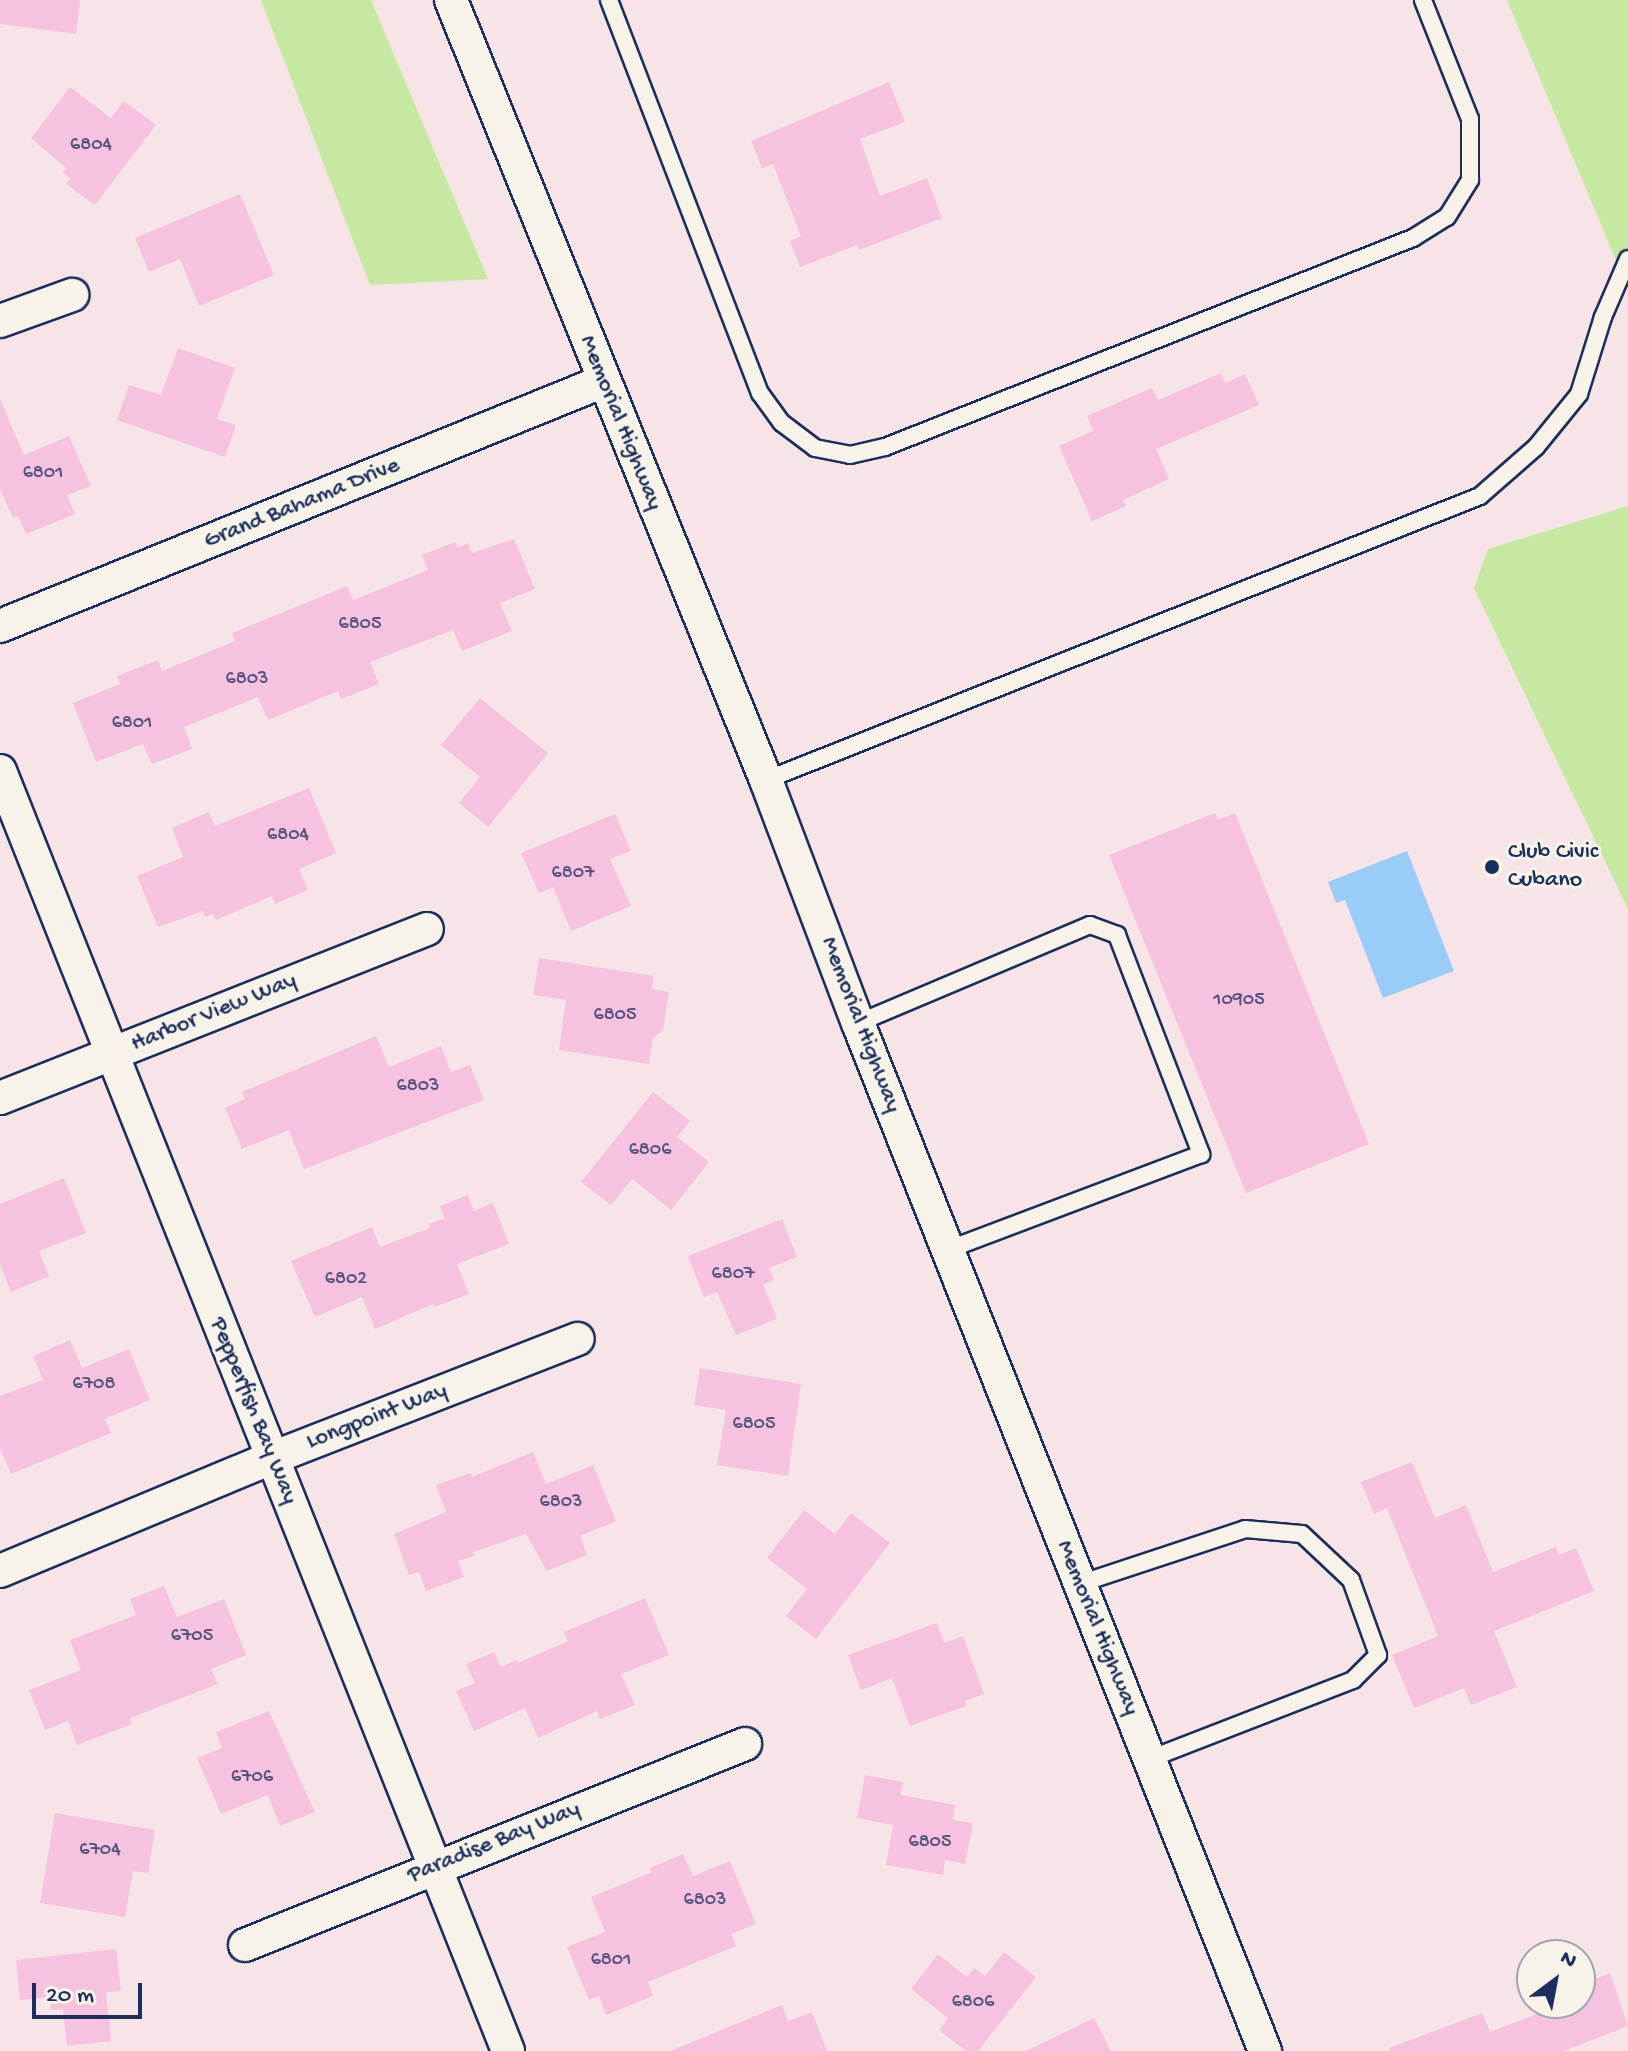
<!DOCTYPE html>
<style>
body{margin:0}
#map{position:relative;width:1628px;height:2051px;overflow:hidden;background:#f7e4e6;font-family:"Gochi Hand",sans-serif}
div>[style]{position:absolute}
.green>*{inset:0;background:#c6e8a1}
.water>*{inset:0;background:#99ccf6}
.building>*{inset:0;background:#f6c2e0}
.roads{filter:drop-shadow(2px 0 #1b2f5e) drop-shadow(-2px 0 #1b2f5e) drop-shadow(0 2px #1b2f5e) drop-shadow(0 -2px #1b2f5e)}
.service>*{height:16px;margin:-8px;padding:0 8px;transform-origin:8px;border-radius:8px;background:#f7f3e8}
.minor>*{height:32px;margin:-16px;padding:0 16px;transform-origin:16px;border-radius:16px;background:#f7f3e8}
.dots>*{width:22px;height:22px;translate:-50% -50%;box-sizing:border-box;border:4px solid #f7f3e8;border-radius:50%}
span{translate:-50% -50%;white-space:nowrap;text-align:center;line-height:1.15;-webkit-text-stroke:6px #f7f3e8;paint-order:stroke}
.number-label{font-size:20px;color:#52547e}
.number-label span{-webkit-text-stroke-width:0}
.street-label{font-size:24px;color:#1b2f5e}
.poi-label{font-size:24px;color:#1b2f5e}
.left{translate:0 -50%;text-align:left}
.north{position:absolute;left:1516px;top:1939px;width:80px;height:80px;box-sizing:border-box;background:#f7f3e8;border:2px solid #9fa5b1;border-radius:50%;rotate:32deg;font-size:22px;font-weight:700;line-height:32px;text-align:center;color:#1b2f5e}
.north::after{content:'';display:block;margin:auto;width:28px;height:36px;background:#1b2f5e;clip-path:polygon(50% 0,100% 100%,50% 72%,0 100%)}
.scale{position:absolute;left:32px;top:1983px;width:110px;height:36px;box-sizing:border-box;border:4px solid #1b2f5e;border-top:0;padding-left:10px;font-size:24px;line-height:28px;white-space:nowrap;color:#1b2f5e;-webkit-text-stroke:6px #f7f3e8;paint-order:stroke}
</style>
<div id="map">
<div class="green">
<i style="clip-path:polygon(261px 0,371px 0,488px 279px,370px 285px)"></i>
<i style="clip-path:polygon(1507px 0,1628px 0,1628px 289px)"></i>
<i style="clip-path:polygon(1628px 506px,1628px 909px,1474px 588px,1488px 549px)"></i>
</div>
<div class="water">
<i style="clip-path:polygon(1407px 851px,1454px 971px,1383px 998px,1345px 900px,1336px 903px,1328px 882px)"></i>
</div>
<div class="building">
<i style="clip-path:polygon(0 0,80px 0,76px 34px,0 24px)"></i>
<i style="clip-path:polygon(889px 82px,905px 122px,860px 139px,880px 196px,927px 178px,942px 218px,859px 250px,857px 245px,800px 267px,790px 241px,801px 236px,773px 164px,762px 168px,751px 141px)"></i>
<i style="clip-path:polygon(70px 87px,111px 118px,124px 101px,156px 125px,95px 205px,66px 184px,70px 179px,63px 172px,66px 168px,31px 138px)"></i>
<i style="clip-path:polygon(240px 194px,274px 275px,199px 306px,180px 259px,149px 272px,135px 238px)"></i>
<i style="clip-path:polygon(178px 348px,235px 368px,217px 419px,236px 425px,225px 457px,117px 420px,129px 385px,161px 395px)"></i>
<i style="clip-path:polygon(1221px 373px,1225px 383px,1245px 374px,1259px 405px,1156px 449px,1169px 479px,1123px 500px,1126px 506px,1092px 521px,1059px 446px,1093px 431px,1087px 416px,1152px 388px,1158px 400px)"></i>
<i style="clip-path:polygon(0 399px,24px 455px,69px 436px,91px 486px,67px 495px,75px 514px,26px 534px,18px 516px,13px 518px,0 489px)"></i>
<i style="clip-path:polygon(514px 539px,535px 589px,500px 603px,512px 631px,462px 651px,453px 630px,370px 662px,379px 684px,341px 699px,338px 691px,268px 720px,258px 697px,184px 727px,192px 749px,152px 764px,143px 744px,96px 762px,73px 703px,120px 684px,117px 676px,158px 660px,162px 671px,235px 641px,232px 633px,347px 586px,353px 600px,428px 570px,422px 555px,455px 542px,458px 548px,468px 543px,472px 553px)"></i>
<i style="clip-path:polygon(480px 698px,548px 753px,488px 827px,459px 803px,480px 777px,441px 745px)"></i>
<i style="clip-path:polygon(309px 788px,336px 853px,299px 869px,308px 890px,275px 904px,272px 896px,216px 920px,213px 914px,205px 917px,203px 911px,158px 927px,137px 876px,183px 857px,172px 828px,209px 812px,215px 826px)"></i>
<i style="clip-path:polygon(1215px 813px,1218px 820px,1235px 813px,1369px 1144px,1246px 1193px,1109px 855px)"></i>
<i style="clip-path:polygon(615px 814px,631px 851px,610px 859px,631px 906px,571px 931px,553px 887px,539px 893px,521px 853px)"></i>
<i style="clip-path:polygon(539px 958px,654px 976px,652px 989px,669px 992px,663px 1030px,653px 1038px,649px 1064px,559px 1050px,566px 1000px,533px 995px)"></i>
<i style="clip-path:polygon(376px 1036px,389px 1067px,441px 1046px,451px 1072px,470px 1065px,484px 1100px,304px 1169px,289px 1130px,242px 1149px,225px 1108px,245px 1099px,242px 1092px)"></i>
<i style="clip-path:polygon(653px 1092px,690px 1121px,677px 1137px,709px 1162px,671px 1210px,632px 1179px,611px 1205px,581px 1182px)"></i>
<i style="clip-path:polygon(64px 1178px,86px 1233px,39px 1251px,49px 1276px,11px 1292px,0 1264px,0 1204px)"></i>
<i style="clip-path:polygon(468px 1195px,474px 1211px,493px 1203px,509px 1244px,457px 1264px,469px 1294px,434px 1307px,433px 1304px,375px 1329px,362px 1297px,315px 1317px,291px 1261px,372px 1227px,380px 1247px,430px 1228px,429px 1224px,445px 1218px,440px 1206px)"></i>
<i style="clip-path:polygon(782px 1219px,797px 1257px,769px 1268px,774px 1280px,763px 1285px,777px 1319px,736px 1335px,717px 1292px,704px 1297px,688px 1256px)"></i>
<i style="clip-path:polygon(70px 1340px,82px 1368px,129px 1349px,150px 1400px,105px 1419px,111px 1433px,11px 1474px,0 1448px,0 1396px,43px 1380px,33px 1356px)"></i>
<i style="clip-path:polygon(700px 1368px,801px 1384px,788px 1476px,717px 1465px,726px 1410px,694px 1405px)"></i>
<i style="clip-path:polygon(533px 1452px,546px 1484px,593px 1465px,616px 1521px,580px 1536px,587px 1555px,547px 1571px,526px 1534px,473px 1552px,474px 1556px,458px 1561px,464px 1577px,426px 1591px,419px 1572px,409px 1575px,394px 1534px,446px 1512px,436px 1485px,471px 1473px,472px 1477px)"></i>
<i style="clip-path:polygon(1412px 1462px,1435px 1518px,1466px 1505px,1493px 1572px,1556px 1547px,1559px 1555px,1576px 1548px,1594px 1591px,1494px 1631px,1517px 1687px,1471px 1705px,1464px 1688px,1414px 1708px,1392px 1655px,1438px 1636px,1387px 1508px,1374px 1514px,1361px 1482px)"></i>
<i style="clip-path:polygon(804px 1510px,835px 1534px,851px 1513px,890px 1543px,816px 1639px,786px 1616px,807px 1589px,767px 1558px)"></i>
<i style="clip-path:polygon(164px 1586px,177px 1617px,224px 1599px,246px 1655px,211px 1669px,218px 1684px,130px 1718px,132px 1724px,77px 1745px,68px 1721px,45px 1730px,29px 1690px,81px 1670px,70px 1640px,136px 1615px,130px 1599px)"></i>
<i style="clip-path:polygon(645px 1598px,669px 1655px,621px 1674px,635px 1705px,600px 1719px,597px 1711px,538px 1738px,525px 1708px,474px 1731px,456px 1691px,475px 1683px,466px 1664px,494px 1652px,501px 1667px,516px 1660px,518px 1663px,568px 1641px,564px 1632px)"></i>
<i style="clip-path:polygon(937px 1623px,944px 1643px,963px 1636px,984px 1694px,965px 1701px,966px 1706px,910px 1726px,892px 1678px,861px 1690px,848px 1655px)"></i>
<i style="clip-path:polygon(269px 1711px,315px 1812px,280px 1826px,268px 1795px,221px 1814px,197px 1758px,222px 1748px,216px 1732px)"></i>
<i style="clip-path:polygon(865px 1775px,903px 1782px,900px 1795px,955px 1805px,953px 1820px,973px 1823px,965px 1864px,945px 1860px,943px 1875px,886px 1865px,893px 1825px,857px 1818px)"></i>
<i style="clip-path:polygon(55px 1813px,155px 1830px,148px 1873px,133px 1871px,125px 1917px,40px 1903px)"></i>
<i style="clip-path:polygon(683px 1854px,693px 1876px,730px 1861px,756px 1924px,731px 1934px,736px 1946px,648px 1982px,653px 1996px,606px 2015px,599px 1996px,589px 2000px,567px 1947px,605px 1932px,591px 1897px,652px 1872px,650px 1868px)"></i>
<i style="clip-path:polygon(116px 1949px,121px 1991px,106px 1992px,111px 2041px,67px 2046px,63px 2009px,51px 2010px,50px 1997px,20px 2000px,16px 1960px)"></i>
<i style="clip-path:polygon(1004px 1952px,1036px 1977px,978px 2051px,966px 2051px,939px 2030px,948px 2018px,911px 1989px,938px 1954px,967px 1977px,974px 1968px,985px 1976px)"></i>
<i style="clip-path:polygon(1610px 1973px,1628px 2026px,1564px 2051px,1389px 2051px,1389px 2048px,1482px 2013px,1490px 2032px,1566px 2003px,1580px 2003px,1580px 1985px)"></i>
<i style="clip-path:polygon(782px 2005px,788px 2021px,812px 2012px,827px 2051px,670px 2051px)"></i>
<i style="clip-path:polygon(1094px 2018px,1111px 2051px,1026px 2051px)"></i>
</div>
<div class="roads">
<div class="service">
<i style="left:609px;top:0;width:421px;rotate:69deg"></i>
<i style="left:760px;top:393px;width:37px;rotate:54deg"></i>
<i style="left:782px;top:423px;width:41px;rotate:37.1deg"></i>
<i style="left:815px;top:448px;width:36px;rotate:11deg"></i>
<i style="left:850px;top:455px;width:36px;rotate:-13deg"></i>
<i style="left:885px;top:447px;width:568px;rotate:-21.6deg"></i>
<i style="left:1413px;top:238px;width:40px;rotate:-32deg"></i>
<i style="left:1447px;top:217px;width:44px;rotate:-58.1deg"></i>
<i style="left:1470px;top:180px;width:61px;rotate:-90deg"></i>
<i style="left:1470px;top:119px;width:128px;rotate:-111.6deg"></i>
<i style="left:766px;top:780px;width:768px;rotate:-21.69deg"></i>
<i style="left:1480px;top:496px;width:74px;rotate:-41.2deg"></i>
<i style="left:1536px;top:447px;width:68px;rotate:-50.9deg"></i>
<i style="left:1579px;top:394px;width:81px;rotate:-72.7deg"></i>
<i style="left:1603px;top:317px;width:63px;rotate:-66.7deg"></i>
<i style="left:858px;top:1023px;width:252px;rotate:-22.9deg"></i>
<i style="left:1090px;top:925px;width:29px;rotate:20deg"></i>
<i style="left:1117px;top:935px;width:235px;rotate:69deg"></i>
<i style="left:1201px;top:1154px;width:272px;rotate:159.3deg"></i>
<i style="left:1079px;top:1584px;width:175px;rotate:-18.3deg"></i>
<i style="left:1245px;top:1529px;width:57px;rotate:5deg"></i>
<i style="left:1302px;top:1534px;width:67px;rotate:43.2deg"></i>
<i style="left:1351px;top:1580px;width:80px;rotate:70.2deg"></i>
<i style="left:1378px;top:1655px;width:35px;rotate:135deg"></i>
<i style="left:1353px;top:1680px;width:219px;rotate:158.8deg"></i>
</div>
<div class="minor">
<i style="left:451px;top:0;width:841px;rotate:68.01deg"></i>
<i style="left:766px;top:780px;width:260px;rotate:69.3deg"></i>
<i style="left:858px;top:1023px;width:1106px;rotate:68.4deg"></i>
<i style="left:0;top:321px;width:77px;rotate:-19.9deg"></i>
<i style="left:0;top:626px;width:652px;rotate:-22.08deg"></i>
<i style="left:0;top:771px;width:1377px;rotate:68.35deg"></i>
<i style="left:0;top:1098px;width:459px;rotate:-21.6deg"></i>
<i style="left:0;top:1571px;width:295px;rotate:-22.6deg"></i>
<i style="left:272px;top:1458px;width:328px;rotate:-21.3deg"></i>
<i style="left:245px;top:1945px;width:539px;rotate:-21.9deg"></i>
</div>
</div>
<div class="dots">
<i style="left:1492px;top:867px;background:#1b2f5e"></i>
</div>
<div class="number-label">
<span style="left:91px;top:145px">6804</span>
<span style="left:43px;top:473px">6801</span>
<span style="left:360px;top:624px">6805</span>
<span style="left:247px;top:679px">6803</span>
<span style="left:132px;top:723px">6801</span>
<span style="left:288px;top:835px">6804</span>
<span style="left:573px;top:873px">6807</span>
<span style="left:1239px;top:1000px">10905</span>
<span style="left:615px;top:1015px">6805</span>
<span style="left:418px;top:1086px">6803</span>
<span style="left:650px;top:1150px">6806</span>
<span style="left:733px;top:1274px">6807</span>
<span style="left:346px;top:1279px">6802</span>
<span style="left:94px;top:1384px">6708</span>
<span style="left:754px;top:1424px">6805</span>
<span style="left:561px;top:1502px">6803</span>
<span style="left:192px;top:1636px">6705</span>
<span style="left:252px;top:1777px">6706</span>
<span style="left:930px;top:1842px">6805</span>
<span style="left:100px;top:1850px">6704</span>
<span style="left:705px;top:1900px">6803</span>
<span style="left:611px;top:1960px">6801</span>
<span style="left:973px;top:2002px">6806</span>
</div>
<div class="street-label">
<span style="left:620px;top:423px;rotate:68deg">Memorial Highway</span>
<span style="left:302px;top:504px;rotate:-22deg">Grand Bahama Drive</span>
<span style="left:214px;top:1013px;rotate:-22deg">Harbor View Way</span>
<span style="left:860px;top:1025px;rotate:69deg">Memorial Highway</span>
<span style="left:253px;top:1411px;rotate:68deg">Pepperfish Bay Way</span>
<span style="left:377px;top:1417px;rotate:-21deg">Longpoint Way</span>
<span style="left:1097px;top:1628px;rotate:68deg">Memorial Highway</span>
<span style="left:494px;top:1843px;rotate:-22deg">Paradise Bay Way</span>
</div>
<div class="poi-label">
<span class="left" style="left:1508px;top:867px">Club Civic<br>Cubano</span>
</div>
<div class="north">N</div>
<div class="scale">20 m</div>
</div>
